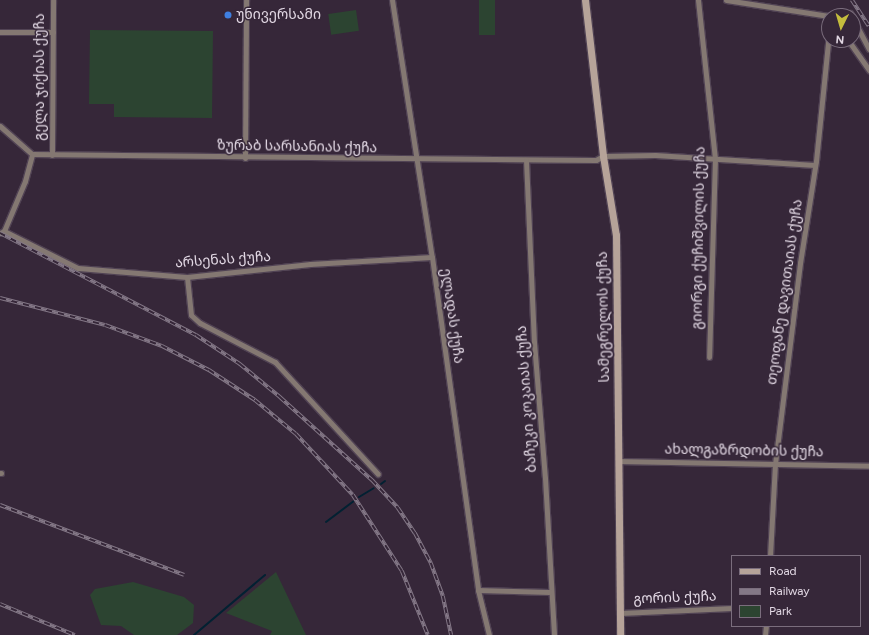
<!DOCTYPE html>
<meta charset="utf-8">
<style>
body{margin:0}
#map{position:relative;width:869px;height:635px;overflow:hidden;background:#362739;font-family:Figtree,"Noto Sans Georgian",sans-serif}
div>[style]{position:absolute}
.green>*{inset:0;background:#2c4431;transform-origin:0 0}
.stream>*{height:2px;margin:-1px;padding:0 1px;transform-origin:1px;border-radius:1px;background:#022132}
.roads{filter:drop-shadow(1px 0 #514354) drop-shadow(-1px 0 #514354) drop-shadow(0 1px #514354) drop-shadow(0 -1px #514354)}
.minor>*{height:5px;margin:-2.5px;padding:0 2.5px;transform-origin:2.5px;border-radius:2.5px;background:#847872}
.secondary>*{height:7px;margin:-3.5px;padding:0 3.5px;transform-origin:3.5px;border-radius:3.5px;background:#b6a399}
.rail>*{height:3.5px;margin-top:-1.75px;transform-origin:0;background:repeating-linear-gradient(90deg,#362739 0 6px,#847887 0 12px);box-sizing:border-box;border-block:1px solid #847887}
.dots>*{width:11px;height:11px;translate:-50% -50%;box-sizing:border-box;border:2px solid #362739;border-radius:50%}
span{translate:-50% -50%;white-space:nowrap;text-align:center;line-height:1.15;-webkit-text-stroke:3px #362739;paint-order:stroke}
.poi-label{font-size:14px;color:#e1d7e3}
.left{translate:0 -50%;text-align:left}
.street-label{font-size:14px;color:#e1d7e3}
.legend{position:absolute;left:731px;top:555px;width:130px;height:72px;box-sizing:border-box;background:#362739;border:1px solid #7a6d7d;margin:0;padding:5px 7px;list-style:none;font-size:12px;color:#e1d7e3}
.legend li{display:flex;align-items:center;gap:8px;height:20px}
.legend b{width:20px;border:1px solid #7a6d7d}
.north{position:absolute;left:821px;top:8px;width:40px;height:40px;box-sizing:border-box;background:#362739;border:1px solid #7a6d7d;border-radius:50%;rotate:185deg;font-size:11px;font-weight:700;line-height:16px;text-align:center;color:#e1d7e3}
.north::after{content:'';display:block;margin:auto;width:14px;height:18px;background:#c4bc3d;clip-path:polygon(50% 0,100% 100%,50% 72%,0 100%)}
</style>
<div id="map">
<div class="green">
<i style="left:479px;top:0;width:16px;height:35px"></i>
<i style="left:356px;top:10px;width:21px;height:28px;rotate:82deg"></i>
<i style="clip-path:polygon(90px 30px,213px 31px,212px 118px,114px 117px,114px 104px,89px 104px)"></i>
<i style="clip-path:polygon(276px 572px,306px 635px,270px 635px,272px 631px,226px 613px)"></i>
<i style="clip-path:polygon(133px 582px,184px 597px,194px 605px,193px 623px,177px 635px,134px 635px,121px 626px,101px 625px,90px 595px,95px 589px)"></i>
</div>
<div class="stream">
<i style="left:381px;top:484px;width:5px;rotate:-37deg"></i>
<i style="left:359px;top:497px;width:17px;rotate:-31deg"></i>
<i style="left:326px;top:522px;width:34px;rotate:-37deg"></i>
<i style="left:194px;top:635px;width:93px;rotate:-40.2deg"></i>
</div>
<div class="roads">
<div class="minor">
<i style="left:392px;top:0;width:260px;rotate:81.2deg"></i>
<i style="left:432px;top:257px;width:336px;rotate:82.1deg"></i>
<i style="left:478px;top:590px;width:46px;rotate:76.3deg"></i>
<i style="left:698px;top:0;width:159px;rotate:83.9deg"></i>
<i style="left:715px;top:158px;width:199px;rotate:91.7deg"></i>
<i style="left:726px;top:0;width:104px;rotate:8.8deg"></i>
<i style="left:835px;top:16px;width:15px;rotate:-11deg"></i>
<i style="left:850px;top:13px;width:4px;rotate:56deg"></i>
<i style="left:853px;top:19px;width:34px;rotate:62deg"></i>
<i style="left:0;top:32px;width:53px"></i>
<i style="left:848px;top:40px;width:37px;rotate:55deg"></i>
<i style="left:0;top:126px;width:43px;rotate:41.2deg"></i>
<i style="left:32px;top:154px;width:564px;rotate:0.61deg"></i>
<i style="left:596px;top:160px;width:8px;rotate:-30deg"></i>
<i style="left:603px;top:156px;width:52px;rotate:-1.1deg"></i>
<i style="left:655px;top:155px;width:160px;rotate:3.6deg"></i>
<i style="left:52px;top:155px;width:155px;rotate:-89.6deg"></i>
<i style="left:245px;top:158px;width:158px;rotate:-89.6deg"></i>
<i style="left:526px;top:160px;width:182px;rotate:87.5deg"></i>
<i style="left:534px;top:342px;width:136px;rotate:85.4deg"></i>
<i style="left:545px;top:478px;width:157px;rotate:86.7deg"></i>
<i style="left:4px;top:231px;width:54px;rotate:-67.2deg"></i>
<i style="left:25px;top:181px;width:28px;rotate:-75deg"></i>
<i style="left:0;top:233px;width:4px;rotate:-27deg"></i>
<i style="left:4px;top:231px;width:83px;rotate:26.6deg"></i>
<i style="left:78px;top:268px;width:109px;rotate:4.7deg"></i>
<i style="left:187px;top:277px;width:124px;rotate:-6deg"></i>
<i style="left:310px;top:264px;width:122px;rotate:-3.3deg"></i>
<i style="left:187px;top:277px;width:38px;rotate:84deg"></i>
<i style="left:191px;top:315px;width:12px;rotate:42deg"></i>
<i style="left:200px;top:323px;width:85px;rotate:27.5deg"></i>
<i style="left:275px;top:362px;width:152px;rotate:47.4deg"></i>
<i style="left:619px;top:461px;width:250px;rotate:1.1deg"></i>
<i style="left:0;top:473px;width:1px"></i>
<i style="left:770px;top:556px;width:92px;rotate:-86.9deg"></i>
<i style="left:775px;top:464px;width:203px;rotate:-82.9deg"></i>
<i style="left:800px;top:263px;width:103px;rotate:-81.1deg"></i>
<i style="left:816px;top:161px;width:130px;rotate:-84.2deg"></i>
<i style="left:478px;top:590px;width:71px;rotate:1.6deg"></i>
<i style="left:620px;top:613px;width:112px;rotate:-2.6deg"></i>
<i style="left:765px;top:635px;width:9px;rotate:-84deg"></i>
</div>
<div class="secondary">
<i style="left:585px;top:0;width:157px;rotate:83.4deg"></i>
<i style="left:603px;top:156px;width:80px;rotate:80.7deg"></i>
<i style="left:616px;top:235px;width:400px;rotate:89.4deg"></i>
</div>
</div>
<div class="rail">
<i style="left:852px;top:0;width:31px;rotate:57deg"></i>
<i style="left:0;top:233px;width:221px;rotate:27.5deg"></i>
<i style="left:196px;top:335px;width:53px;rotate:33.4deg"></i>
<i style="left:240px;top:364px;width:52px;rotate:39.5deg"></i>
<i style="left:280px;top:397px;width:124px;rotate:42.1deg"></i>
<i style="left:372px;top:480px;width:38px;rotate:47deg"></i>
<i style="left:398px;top:508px;width:30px;rotate:56deg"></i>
<i style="left:415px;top:533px;width:34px;rotate:62deg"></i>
<i style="left:431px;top:563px;width:35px;rotate:70deg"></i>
<i style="left:443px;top:596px;width:40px;rotate:78deg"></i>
<i style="left:0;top:298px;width:108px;rotate:14.4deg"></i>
<i style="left:105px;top:325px;width:61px;rotate:20.2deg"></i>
<i style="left:162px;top:346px;width:53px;rotate:27.1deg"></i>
<i style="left:209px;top:370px;width:55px;rotate:33.1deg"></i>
<i style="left:255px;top:400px;width:53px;rotate:39.7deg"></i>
<i style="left:296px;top:434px;width:83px;rotate:46.9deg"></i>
<i style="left:353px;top:495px;width:90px;rotate:57.2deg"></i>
<i style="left:402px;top:571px;width:69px;rotate:67.9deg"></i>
<i style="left:0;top:505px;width:197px;rotate:20.8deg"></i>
<i style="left:0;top:604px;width:81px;rotate:22.5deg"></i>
</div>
<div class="dots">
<i style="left:228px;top:15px;background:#3f7fe0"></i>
</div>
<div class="poi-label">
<span class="left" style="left:236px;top:15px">უნივერსამი</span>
</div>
<div class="street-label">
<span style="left:40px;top:77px;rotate:-90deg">გელა ჯიქიას ქუჩა</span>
<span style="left:297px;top:147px;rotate:1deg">ზურაბ სარსანიას ქუჩა</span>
<span style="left:699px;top:238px;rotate:-89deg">გიორგი ქუჩიშვილის ქუჩა</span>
<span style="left:223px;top:260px;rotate:-4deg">არსენას ქუჩა</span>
<span style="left:785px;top:292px;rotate:-82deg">თეოფანე დავითაიას ქუჩა</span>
<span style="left:452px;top:316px;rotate:82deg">ელადას ქუჩა</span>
<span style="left:604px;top:317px;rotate:-91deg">სამეგრელოს ქუჩა</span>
<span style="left:527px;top:399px;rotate:-94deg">ბაჩუკი კოკაიას ქუჩა</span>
<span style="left:744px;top:451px;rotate:1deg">ახალგაზრდობის ქუჩა</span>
<span style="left:675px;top:598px;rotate:-2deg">გორის ქუჩა</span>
</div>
<ul class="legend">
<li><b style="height:5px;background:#b6a399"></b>Road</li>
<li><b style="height:5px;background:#847887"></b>Railway</li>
<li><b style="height:11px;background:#2c4431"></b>Park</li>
</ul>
<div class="north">N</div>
</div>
